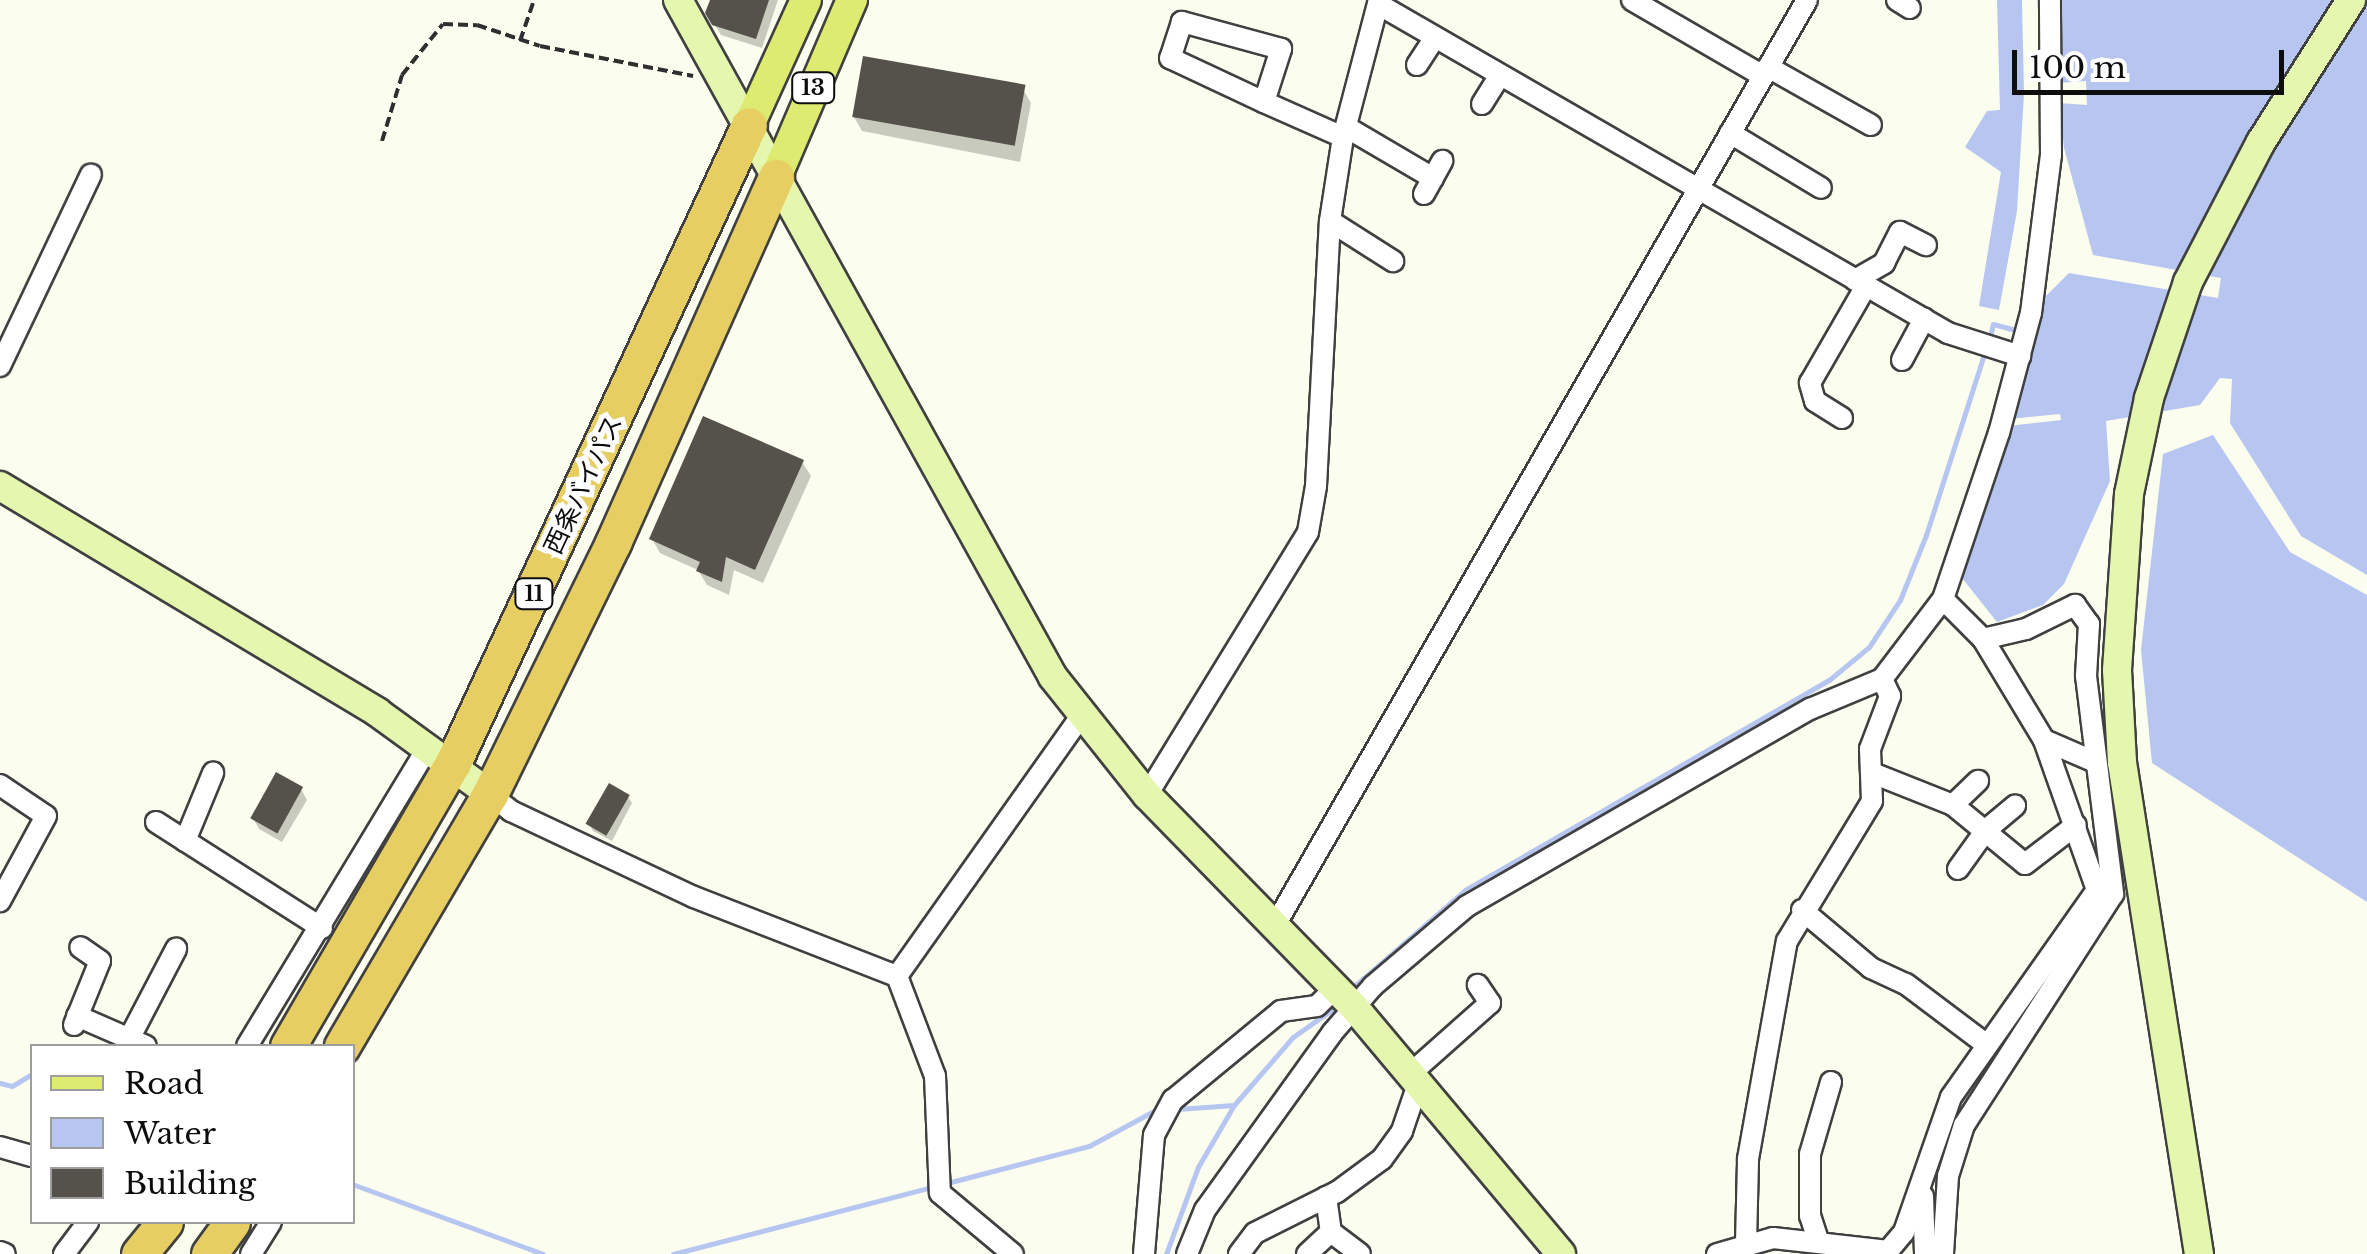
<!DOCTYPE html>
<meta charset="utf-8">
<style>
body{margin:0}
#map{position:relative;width:2367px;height:1254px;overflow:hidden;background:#fbfdee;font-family:"Libre Baskerville","Noto Sans JP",serif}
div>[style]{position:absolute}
.water>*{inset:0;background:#b7c6f0}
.shadow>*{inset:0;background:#0003}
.stream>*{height:5px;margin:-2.5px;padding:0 2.5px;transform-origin:2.5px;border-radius:2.5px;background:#b7c6f0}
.building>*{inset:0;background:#54524a;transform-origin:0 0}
.path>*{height:4px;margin-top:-2px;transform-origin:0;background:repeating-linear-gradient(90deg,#2f2f2f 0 10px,transparent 0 15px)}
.roads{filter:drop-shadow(2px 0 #404040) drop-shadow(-2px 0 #404040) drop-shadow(0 2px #404040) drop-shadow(0 -2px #404040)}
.street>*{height:20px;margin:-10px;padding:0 10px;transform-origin:10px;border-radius:10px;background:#fff}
.secondary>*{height:28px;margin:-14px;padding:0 14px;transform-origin:14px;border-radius:14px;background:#e5f7af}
.primary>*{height:30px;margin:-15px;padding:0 15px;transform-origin:15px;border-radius:15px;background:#ddeb70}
.highway>*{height:35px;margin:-17.5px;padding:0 17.5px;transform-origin:17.5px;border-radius:17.5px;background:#e6ce63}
span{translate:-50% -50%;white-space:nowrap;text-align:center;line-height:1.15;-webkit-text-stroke:10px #fff;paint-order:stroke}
.shield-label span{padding:2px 8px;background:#fff;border:2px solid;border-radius:8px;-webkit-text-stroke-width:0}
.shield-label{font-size:22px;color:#0d0d0d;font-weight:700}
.street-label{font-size:25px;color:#0d0d0d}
.legend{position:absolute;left:30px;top:1044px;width:325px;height:180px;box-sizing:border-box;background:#fff;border:2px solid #9e9e9e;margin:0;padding:12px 18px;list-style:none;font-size:30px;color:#0d0d0d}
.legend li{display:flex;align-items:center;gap:20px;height:50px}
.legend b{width:50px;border:2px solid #9e9e9e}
.scale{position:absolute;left:2012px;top:50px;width:272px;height:45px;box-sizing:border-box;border:5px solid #0d0d0d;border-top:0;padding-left:12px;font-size:30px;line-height:35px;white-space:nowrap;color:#0d0d0d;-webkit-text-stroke:8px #fff;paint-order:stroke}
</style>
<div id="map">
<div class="water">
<i style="clip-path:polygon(1997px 0,2022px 0,2024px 94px,2017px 211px,1999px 310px,1979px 306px,2001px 172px,1965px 147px,1987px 111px,2000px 110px)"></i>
<i style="clip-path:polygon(2058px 0,2367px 0,2367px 575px,2301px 536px,2230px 423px,2232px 379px,2220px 378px,2200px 405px,2106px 421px,2110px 481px,2064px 584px,2043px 605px,1997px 622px,1958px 573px,2008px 426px,2061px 420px,2060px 414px,2010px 419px,2039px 303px,2069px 273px,2218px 298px,2221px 278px,2093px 255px,2064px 148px,2059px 103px,2087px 105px,2086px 81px,2059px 83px)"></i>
<i style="clip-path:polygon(2213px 435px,2290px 552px,2367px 595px,2367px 902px,2152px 763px,2141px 650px,2163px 454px)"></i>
</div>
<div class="shadow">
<i style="clip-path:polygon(712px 0,778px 0,762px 48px,721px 35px,708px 13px)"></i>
<i style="clip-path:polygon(1023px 89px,1031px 103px,1020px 162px,862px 131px,854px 117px)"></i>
<i style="clip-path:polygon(802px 462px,811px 476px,763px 583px,734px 570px,729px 595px,707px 585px,698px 570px,660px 553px,652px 539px)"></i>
<i style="clip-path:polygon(301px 789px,307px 800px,282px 842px,259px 829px,253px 818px)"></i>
<i style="clip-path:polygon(628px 797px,632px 803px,612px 841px,593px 831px,589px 824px)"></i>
</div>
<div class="stream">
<i style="left:1989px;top:341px;width:17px;rotate:-77deg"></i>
<i style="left:1993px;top:324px;width:28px;rotate:15deg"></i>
<i style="left:1350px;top:990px;width:152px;rotate:-41deg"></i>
<i style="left:1465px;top:890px;width:420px;rotate:-30deg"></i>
<i style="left:1829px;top:680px;width:52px;rotate:-39.5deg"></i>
<i style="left:1869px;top:647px;width:56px;rotate:-56.6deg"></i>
<i style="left:1900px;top:600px;width:70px;rotate:-68.2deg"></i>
<i style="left:1926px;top:535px;width:193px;rotate:-72.2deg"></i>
<i style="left:59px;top:1046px;width:9px"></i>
<i style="left:0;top:1083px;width:12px;rotate:14deg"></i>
<i style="left:12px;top:1086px;width:23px;rotate:-31deg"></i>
<i style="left:1177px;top:1109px;width:57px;rotate:-4deg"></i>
<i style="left:947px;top:1183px;width:147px;rotate:-14.6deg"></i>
<i style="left:1089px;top:1146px;width:82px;rotate:-28.4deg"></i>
<i style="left:352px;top:1184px;width:203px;rotate:20.1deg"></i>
<i style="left:673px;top:1254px;width:268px;rotate:-14.5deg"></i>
<i style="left:1166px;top:1254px;width:93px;rotate:-69.8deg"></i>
<i style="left:1198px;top:1167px;width:72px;rotate:-59.9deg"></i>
<i style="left:1234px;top:1105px;width:90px;rotate:-49.1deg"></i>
<i style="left:1293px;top:1037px;width:54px;rotate:-35.2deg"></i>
</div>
<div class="building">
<i style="clip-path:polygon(710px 0,769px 0,756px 39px,712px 25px,705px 13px)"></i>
<i style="left:863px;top:56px;width:165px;height:62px;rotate:10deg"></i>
<i style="clip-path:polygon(703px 416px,804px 460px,755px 570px,726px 557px,722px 582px,696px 571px,700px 562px,649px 539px)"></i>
<i style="left:276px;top:772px;width:31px;height:53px;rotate:29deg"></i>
<i style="left:609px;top:783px;width:24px;height:47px;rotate:30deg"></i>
</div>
<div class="path">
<i style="left:520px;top:41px;width:43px;rotate:-71.1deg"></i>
<i style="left:382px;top:141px;width:69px;rotate:-73.1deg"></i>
<i style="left:402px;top:75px;width:65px;rotate:-51.2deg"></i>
<i style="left:443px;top:24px;width:34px;rotate:2deg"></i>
<i style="left:477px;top:25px;width:66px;rotate:18.4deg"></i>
<i style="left:540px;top:46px;width:156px;rotate:11.1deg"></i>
</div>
<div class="roads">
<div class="street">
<i style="left:1632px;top:0;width:151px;rotate:30.1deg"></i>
<i style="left:1897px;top:0;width:15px;rotate:32deg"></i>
<i style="left:1378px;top:4px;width:658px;rotate:29.99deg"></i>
<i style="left:1948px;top:333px;width:76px;rotate:17.7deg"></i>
<i style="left:1417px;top:65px;width:33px;rotate:-57deg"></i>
<i style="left:1768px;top:67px;width:118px;rotate:29.4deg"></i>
<i style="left:1264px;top:102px;width:56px;rotate:-72.2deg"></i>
<i style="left:1281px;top:49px;width:103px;rotate:-164.7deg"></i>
<i style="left:1182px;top:22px;width:38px;rotate:108deg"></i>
<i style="left:1170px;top:58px;width:104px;rotate:25.1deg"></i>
<i style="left:1264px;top:102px;width:86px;rotate:23.9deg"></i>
<i style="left:1482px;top:104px;width:34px;rotate:-58deg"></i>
<i style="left:1346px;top:127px;width:101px;rotate:30.4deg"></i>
<i style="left:1730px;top:133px;width:106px;rotate:31.1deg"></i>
<i style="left:1424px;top:194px;width:38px;rotate:-61deg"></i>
<i style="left:1330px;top:221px;width:75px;rotate:32.4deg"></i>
<i style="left:1855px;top:280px;width:34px;rotate:-30deg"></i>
<i style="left:1884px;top:263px;width:35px;rotate:-63deg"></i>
<i style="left:1900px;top:232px;width:29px;rotate:27deg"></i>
<i style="left:1902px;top:360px;width:47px;rotate:-61.8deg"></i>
<i style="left:0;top:366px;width:212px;rotate:-64.6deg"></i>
<i style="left:1842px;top:418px;width:32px;rotate:-148deg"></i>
<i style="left:1815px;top:401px;width:19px;rotate:-106deg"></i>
<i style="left:1810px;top:383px;width:112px;rotate:-60deg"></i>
<i style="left:1943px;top:599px;width:175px;rotate:-71.4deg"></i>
<i style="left:1999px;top:433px;width:124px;rotate:-75.1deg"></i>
<i style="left:2031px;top:313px;width:159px;rotate:-82.8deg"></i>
<i style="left:2051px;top:155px;width:155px;rotate:-90.4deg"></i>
<i style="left:1983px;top:639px;width:118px;rotate:58.9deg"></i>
<i style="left:2044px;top:740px;width:56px;rotate:23.3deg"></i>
<i style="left:1875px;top:774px;width:84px;rotate:21.7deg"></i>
<i style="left:1953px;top:805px;width:93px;rotate:39.3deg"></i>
<i style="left:2025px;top:864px;width:64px;rotate:-37.4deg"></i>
<i style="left:0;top:785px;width:55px;rotate:34deg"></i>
<i style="left:46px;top:816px;width:97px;rotate:118.4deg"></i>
<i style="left:490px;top:794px;width:27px;rotate:39deg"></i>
<i style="left:511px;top:811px;width:202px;rotate:25.2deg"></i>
<i style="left:694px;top:897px;width:218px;rotate:21.3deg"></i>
<i style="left:897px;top:976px;width:107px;rotate:69.2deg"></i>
<i style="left:935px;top:1076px;width:117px;rotate:87.6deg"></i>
<i style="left:940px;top:1193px;width:95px;rotate:39.9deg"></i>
<i style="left:1147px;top:795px;width:308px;rotate:-58.5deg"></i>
<i style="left:1308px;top:532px;width:47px;rotate:-80.1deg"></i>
<i style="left:1316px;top:486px;width:265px;rotate:-87deg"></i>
<i style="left:1330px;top:221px;width:85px;rotate:-81.2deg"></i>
<i style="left:1343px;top:137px;width:142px;rotate:-75.3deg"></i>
<i style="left:1953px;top:805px;width:35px;rotate:-44deg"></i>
<i style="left:156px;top:822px;width:197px;rotate:32.6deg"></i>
<i style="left:185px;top:841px;width:74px;rotate:-67.6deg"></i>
<i style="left:1958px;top:869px;width:48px;rotate:-54.3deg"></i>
<i style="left:1986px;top:830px;width:38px;rotate:-40deg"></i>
<i style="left:1802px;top:910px;width:90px;rotate:40deg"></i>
<i style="left:1871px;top:968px;width:38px;rotate:25deg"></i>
<i style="left:1906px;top:984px;width:101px;rotate:37deg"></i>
<i style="left:1274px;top:927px;width:1069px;rotate:-60.1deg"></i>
<i style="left:897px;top:976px;width:319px;rotate:-54.7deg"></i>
<i style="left:77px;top:1016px;width:75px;rotate:23.5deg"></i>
<i style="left:74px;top:1025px;width:69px;rotate:-67.9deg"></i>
<i style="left:100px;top:961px;width:24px;rotate:-145deg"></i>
<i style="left:129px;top:1039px;width:102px;rotate:-62.4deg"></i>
<i style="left:247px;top:1046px;width:351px;rotate:-58.8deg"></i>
<i style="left:1410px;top:1074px;width:107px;rotate:-41.6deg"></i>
<i style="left:1490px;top:1003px;width:22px;rotate:-124deg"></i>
<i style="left:0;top:1147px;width:33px;rotate:16deg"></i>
<i style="left:1923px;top:1196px;width:58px;rotate:88deg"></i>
<i style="left:1326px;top:1197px;width:35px;rotate:82deg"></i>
<i style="left:1331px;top:1232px;width:36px;rotate:37deg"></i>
<i style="left:1818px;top:1240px;width:25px;rotate:-108deg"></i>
<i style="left:1810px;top:1216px;width:62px;rotate:-90deg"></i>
<i style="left:1810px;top:1154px;width:75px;rotate:-73.7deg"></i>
<i style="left:1746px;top:1243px;width:84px;rotate:-88.6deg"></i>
<i style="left:1748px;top:1159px;width:221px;rotate:-79.9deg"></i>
<i style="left:1787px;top:941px;width:164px;rotate:-58.7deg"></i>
<i style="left:1872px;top:801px;width:52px;rotate:-92.2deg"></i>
<i style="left:1870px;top:749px;width:57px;rotate:-69.3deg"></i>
<i style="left:1890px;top:696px;width:19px;rotate:-115deg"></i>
<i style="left:0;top:1252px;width:5px;rotate:22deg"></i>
<i style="left:64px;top:1254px;width:40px;rotate:-53deg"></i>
<i style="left:251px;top:1254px;width:38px;rotate:-58deg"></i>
<i style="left:1144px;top:1254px;width:119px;rotate:-85.2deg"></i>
<i style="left:1154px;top:1135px;width:40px;rotate:-62deg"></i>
<i style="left:1173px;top:1100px;width:140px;rotate:-39.5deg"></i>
<i style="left:1281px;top:1011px;width:36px;rotate:-8deg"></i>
<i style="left:1317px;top:1006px;width:25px;rotate:-45deg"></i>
<i style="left:1187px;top:1254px;width:48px;rotate:-67.8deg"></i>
<i style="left:1205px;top:1210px;width:218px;rotate:-54.3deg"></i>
<i style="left:1332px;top:1033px;width:62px;rotate:-48.9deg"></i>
<i style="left:1373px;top:986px;width:123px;rotate:-40.4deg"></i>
<i style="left:1467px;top:906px;width:396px;rotate:-29.9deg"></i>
<i style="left:1810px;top:709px;width:78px;rotate:-22.6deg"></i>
<i style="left:1882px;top:679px;width:101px;rotate:-52.7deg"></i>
<i style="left:1943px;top:599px;width:57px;rotate:45deg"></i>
<i style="left:1983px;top:639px;width:44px;rotate:-13.1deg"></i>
<i style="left:2026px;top:629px;width:55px;rotate:-26.1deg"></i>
<i style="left:2075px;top:605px;width:24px;rotate:54deg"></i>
<i style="left:2089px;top:624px;width:52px;rotate:93.3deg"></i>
<i style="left:2086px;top:676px;width:220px;rotate:82.9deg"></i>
<i style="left:2113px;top:894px;width:275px;rotate:122.8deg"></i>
<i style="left:1964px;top:1125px;width:53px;rotate:107.4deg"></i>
<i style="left:1948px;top:1176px;width:78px;rotate:93.7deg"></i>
<i style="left:1239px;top:1254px;width:26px;rotate:-53deg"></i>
<i style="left:1255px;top:1233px;width:92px;rotate:-26.6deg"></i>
<i style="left:1337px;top:1192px;width:56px;rotate:-36.3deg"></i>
<i style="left:1382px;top:1159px;width:34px;rotate:-54deg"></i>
<i style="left:1402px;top:1131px;width:50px;rotate:-71.2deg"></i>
<i style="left:1307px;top:1254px;width:33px;rotate:-43deg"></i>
<i style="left:1717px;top:1254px;width:58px;rotate:-15.9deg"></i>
<i style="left:1773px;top:1238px;width:116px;rotate:6.4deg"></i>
<i style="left:1888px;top:1251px;width:25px;rotate:-50deg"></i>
<i style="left:1904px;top:1232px;width:143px;rotate:-70.8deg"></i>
<i style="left:1951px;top:1097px;width:253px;rotate:-54.8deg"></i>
<i style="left:2097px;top:890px;width:159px;rotate:-109.5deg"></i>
</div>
<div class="secondary">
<i style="left:678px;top:0;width:774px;rotate:61.02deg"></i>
<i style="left:1053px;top:677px;width:151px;rotate:51.5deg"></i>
<i style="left:1147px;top:795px;width:296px;rotate:45.7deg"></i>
<i style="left:1354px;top:1007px;width:322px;rotate:50deg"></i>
<i style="left:0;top:486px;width:440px;rotate:30.9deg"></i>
<i style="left:377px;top:712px;width:140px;rotate:36deg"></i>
<i style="left:2199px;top:1254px;width:498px;rotate:-98.9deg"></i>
<i style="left:2122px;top:762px;width:92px;rotate:-93.1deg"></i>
<i style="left:2117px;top:670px;width:176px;rotate:-86.1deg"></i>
<i style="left:2129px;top:494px;width:98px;rotate:-78.2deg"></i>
<i style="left:2149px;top:398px;width:122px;rotate:-71.4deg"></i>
<i style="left:2188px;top:282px;width:158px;rotate:-62.5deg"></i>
<i style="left:2261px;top:142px;width:168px;rotate:-57.6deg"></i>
</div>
<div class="primary">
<i style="left:749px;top:125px;width:137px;rotate:-65.5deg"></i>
<i style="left:776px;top:177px;width:193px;rotate:-66.8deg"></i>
</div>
<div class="highway">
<i style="left:288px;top:1046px;width:328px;rotate:-59.8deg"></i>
<i style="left:453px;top:763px;width:703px;rotate:-65.11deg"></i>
<i style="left:342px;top:1046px;width:292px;rotate:-59.6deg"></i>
<i style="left:490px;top:794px;width:280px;rotate:-63.9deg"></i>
<i style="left:613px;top:543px;width:401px;rotate:-66deg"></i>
<i style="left:139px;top:1254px;width:41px;rotate:-50.9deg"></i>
<i style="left:209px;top:1254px;width:39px;rotate:-54deg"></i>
</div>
</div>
<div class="shield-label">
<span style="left:813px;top:88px">13</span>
<span style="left:534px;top:594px">11</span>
</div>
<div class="street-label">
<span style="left:584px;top:485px;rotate:-65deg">西条バイパス</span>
</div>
<ul class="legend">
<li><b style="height:12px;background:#ddeb70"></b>Road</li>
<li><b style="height:28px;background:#b7c6f0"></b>Water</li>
<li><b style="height:28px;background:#54524a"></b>Building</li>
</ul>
<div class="scale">100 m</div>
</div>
